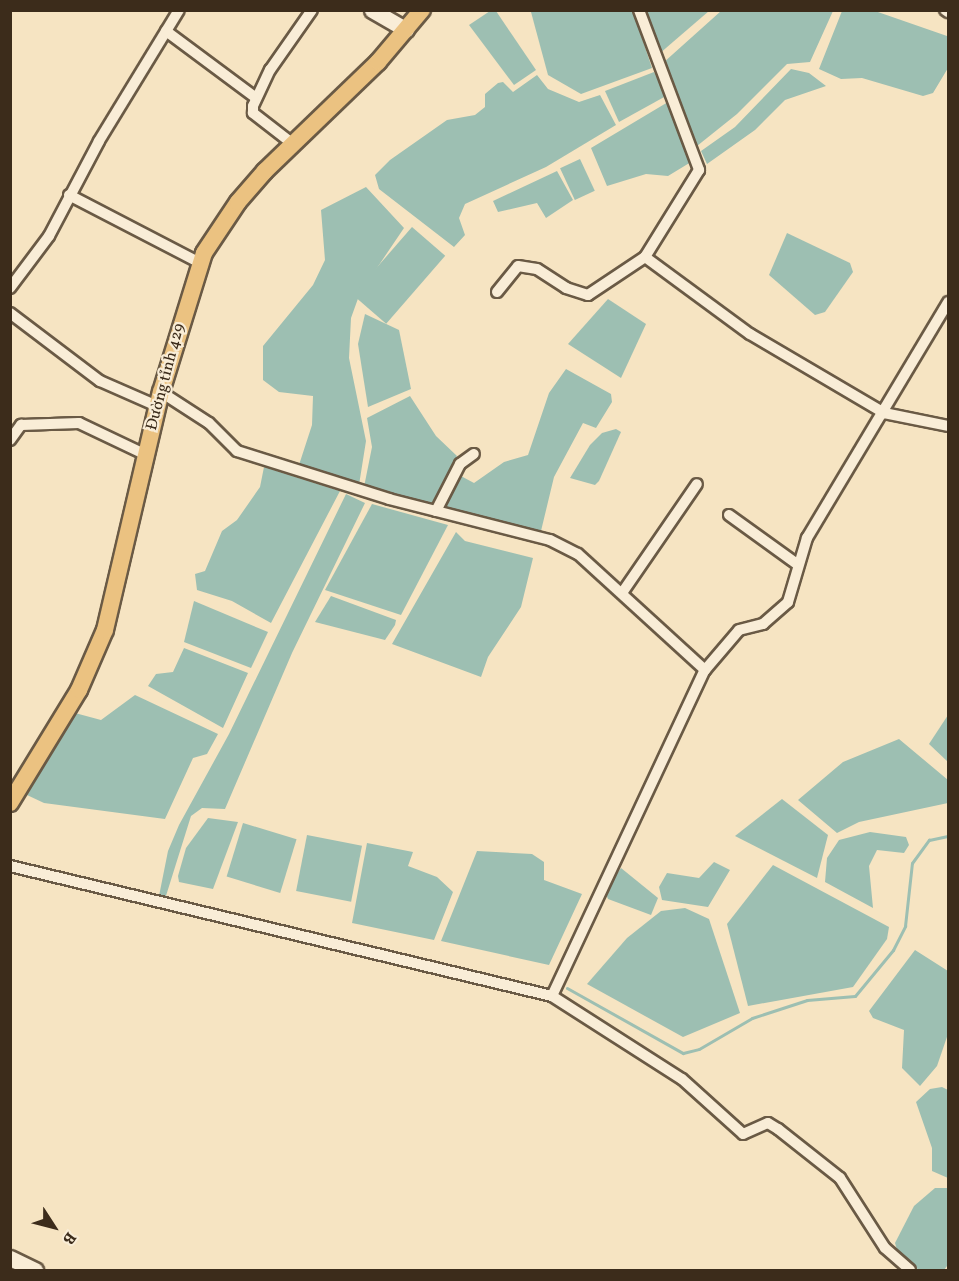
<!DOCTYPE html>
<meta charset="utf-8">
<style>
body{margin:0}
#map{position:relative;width:959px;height:1281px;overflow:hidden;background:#f6e4c2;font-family:Vollkorn,serif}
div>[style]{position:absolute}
.water>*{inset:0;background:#9dbfb2;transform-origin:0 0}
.stream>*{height:3px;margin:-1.5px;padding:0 1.5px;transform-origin:1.5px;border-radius:1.5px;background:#9dbfb2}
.roads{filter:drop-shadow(2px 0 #6a5a45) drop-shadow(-2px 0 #6a5a45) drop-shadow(0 2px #6a5a45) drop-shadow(0 -2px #6a5a45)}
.street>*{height:10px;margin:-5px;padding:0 5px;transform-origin:5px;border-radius:5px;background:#f9edd7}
.secondary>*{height:15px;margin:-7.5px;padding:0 7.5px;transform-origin:7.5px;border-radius:7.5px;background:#f9edd7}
.primary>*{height:16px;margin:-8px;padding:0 8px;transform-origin:8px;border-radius:8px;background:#ebc281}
span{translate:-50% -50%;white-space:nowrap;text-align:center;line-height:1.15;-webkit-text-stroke:4.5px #f9edd7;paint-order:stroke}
.street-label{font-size:16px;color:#3c2c1b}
.frame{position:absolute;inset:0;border:12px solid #3c2c1b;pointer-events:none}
.north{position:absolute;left:24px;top:1197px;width:60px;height:60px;-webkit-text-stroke:4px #f9edd7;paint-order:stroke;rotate:126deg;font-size:16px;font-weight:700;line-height:24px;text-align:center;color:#3c2c1b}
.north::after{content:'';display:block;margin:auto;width:21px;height:27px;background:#3c2c1b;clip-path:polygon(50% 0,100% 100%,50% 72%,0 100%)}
</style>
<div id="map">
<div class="water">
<i style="clip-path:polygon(490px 11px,496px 11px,536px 70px,514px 85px,469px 25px)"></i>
<i style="clip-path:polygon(584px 11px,633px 11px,652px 68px,581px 94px,548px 75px,531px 12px)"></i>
<i style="clip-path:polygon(644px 11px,709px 11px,659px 54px)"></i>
<i style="clip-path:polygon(721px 11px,833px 11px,810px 62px,787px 64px,737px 114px,697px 146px,663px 63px)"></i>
<i style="clip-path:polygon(842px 11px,875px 11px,947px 36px,948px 68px,933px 93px,923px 96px,862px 78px,841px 79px,819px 69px)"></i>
<i style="clip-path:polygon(791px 69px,809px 73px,826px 86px,785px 100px,755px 130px,707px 164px,701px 151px,735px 127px)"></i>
<i style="clip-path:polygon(654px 72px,666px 96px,619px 122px,605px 91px)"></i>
<i style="clip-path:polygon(537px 75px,548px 89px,579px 102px,600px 95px,616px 125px,546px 167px,465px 204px,459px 218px,465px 235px,454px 247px,379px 189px,375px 175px,390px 160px,447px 120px,475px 115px,485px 107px,485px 94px,498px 83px,503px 82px,513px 92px)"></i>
<i style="clip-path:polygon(668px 102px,691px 162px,668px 176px,646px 174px,607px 186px,591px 148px)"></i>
<i style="left:580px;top:159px;width:35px;height:22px;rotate:65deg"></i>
<i style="clip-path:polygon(557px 171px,573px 200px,546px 218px,537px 203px,498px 212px,493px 201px)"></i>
<i style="clip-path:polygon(366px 187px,404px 228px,360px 293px,351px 318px,349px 358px,366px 441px,359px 485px,298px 468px,312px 425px,313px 396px,279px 392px,263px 380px,263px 346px,313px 285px,325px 260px,321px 210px)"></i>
<i style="left:412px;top:227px;width:44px;height:90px;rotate:41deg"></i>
<i style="clip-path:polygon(787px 233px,850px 263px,853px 272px,825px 312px,815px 315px,769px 275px)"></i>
<i style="clip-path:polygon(608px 299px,646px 324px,621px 378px,568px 344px)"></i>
<i style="clip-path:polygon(365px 314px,399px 330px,411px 389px,368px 407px,358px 344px)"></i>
<i style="clip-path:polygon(566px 369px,611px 394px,612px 402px,596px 428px,583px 423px,554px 477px,541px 531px,440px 505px,459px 475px,474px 483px,504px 462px,528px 455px,549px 393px)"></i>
<i style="clip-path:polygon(410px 396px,436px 436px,457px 456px,433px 503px,364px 487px,372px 447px,367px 418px)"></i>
<i style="clip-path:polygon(616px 429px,621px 432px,599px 481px,595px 485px,570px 478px,590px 445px,602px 433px)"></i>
<i style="clip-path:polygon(264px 467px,340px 491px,271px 623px,232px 601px,197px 590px,195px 574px,205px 571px,222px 531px,237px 520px,260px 487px)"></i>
<i style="clip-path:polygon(346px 494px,365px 503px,292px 653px,225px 809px,202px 808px,191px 816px,165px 899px,159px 896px,168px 851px,179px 825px,229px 734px)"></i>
<i style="clip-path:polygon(372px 504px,448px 525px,401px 615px,325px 590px)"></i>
<i style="clip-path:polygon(456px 532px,465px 541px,533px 558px,521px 607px,488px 657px,481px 677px,392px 644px)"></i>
<i style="clip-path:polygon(331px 596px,396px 620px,395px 625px,385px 640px,315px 622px)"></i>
<i style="clip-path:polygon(194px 601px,268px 632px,251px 668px,184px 642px)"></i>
<i style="clip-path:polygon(184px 648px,248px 673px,223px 728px,148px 686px,156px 674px,173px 672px)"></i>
<i style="clip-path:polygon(135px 695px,218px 734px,207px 754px,193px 758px,165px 819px,44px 803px,27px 795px,75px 713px,101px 720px)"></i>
<i style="clip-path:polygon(948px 715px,948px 762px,929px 744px)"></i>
<i style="clip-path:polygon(899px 739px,948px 780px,948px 803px,859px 822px,837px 833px,798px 800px,843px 762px)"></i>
<i style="clip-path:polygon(782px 799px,828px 835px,817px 878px,735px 836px)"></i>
<i style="clip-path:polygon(208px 818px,238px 822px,213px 889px,179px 882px,178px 876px,186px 848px)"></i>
<i style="left:243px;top:823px;width:56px;height:56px;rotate:17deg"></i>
<i style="clip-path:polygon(870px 832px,906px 837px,909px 845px,904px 853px,877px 850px,869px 866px,873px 908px,825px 882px,827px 858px,839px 840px)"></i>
<i style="left:307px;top:835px;width:56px;height:57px;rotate:11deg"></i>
<i style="clip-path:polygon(367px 843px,413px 852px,408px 866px,437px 877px,453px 892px,434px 940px,352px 923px)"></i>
<i style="clip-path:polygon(477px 851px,532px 854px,544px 862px,544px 880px,582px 894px,549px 965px,441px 941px)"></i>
<i style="clip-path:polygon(714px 862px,730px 870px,708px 907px,662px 900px,659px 887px,667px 873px,699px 878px)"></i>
<i style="clip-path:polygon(773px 865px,889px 927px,887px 939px,853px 987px,748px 1006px,727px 924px)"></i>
<i style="clip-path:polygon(621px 868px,658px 898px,651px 915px,608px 899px,605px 891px)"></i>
<i style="clip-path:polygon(685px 908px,709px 919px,740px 1013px,683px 1037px,587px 984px,627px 938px,661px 911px)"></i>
<i style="clip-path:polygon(915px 950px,948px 971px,948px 1034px,937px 1066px,920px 1086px,902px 1068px,904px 1030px,873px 1018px,869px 1011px)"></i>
<i style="clip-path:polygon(942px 1087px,948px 1090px,948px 1178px,932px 1171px,932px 1148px,916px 1102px,930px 1089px)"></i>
<i style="clip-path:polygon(935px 1188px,948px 1188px,947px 1266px,944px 1270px,919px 1270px,898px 1253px,895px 1243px,914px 1206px)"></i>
</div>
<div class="stream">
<i style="left:567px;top:988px;width:133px;rotate:29.3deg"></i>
<i style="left:683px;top:1053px;width:16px;rotate:-14deg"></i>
<i style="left:699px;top:1049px;width:61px;rotate:-30.3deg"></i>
<i style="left:752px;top:1018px;width:58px;rotate:-18.1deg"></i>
<i style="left:807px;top:1000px;width:48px;rotate:-4.8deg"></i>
<i style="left:855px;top:996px;width:60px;rotate:-50.4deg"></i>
<i style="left:893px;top:950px;width:27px;rotate:-63deg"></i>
<i style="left:905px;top:926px;width:63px;rotate:-83.7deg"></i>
<i style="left:912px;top:863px;width:29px;rotate:-54deg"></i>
<i style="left:929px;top:840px;width:19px;rotate:-12deg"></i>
</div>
<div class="roads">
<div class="street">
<i style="left:639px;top:10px;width:171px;rotate:69.4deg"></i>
<i style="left:699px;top:170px;width:102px;rotate:121.8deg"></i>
<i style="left:645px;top:257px;width:130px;rotate:36.3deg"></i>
<i style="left:750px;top:334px;width:156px;rotate:30.5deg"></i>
<i style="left:884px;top:413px;width:65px;rotate:11.5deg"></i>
<i style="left:945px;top:10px;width:4px;rotate:34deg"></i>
<i style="left:166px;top:31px;width:111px;rotate:36.6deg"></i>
<i style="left:293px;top:144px;width:51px;rotate:-142.2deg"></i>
<i style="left:253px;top:113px;width:7px;rotate:-90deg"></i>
<i style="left:253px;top:106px;width:40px;rotate:-65deg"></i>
<i style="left:270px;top:70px;width:73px;rotate:-55deg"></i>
<i style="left:69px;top:195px;width:148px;rotate:27.4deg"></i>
<i style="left:10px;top:288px;width:65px;rotate:-53.1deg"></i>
<i style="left:49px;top:236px;width:107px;rotate:-62.2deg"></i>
<i style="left:99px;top:141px;width:153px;rotate:-58.6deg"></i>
<i style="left:497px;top:292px;width:33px;rotate:-51deg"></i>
<i style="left:518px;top:266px;width:19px;rotate:9deg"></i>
<i style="left:537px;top:269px;width:35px;rotate:33deg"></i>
<i style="left:566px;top:288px;width:23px;rotate:18deg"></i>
<i style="left:588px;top:295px;width:69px;rotate:-33.7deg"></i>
<i style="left:10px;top:313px;width:113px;rotate:37.1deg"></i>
<i style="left:100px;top:381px;width:62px;rotate:23.7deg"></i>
<i style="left:161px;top:392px;width:57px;rotate:32.9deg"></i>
<i style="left:209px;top:423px;width:40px;rotate:45deg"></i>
<i style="left:237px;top:451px;width:159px;rotate:17.5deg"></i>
<i style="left:389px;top:499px;width:166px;rotate:14.3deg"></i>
<i style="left:550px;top:540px;width:31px;rotate:27deg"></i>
<i style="left:578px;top:554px;width:172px;rotate:42.4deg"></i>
<i style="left:10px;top:440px;width:19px;rotate:-54deg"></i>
<i style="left:21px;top:425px;width:58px;rotate:-2deg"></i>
<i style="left:79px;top:423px;width:74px;rotate:25.5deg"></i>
<i style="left:436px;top:511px;width:53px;rotate:-62.9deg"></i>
<i style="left:460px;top:464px;width:17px;rotate:-36deg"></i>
<i style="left:729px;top:515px;width:84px;rotate:35.8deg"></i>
<i style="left:622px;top:593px;width:132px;rotate:-55.5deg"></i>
<i style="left:10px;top:866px;width:557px;rotate:13.49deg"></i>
<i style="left:552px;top:996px;width:154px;rotate:32.6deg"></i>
<i style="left:682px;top:1079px;width:82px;rotate:42deg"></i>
<i style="left:743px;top:1134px;width:27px;rotate:-24deg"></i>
<i style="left:768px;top:1123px;width:12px;rotate:31deg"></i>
<i style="left:778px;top:1129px;width:79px;rotate:38.3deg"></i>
<i style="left:840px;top:1178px;width:83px;rotate:57.3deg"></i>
<i style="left:885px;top:1248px;width:33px;rotate:41deg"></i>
<i style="left:552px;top:996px;width:360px;rotate:-64.9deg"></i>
<i style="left:705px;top:670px;width:52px;rotate:-49.6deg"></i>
<i style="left:739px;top:630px;width:25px;rotate:-14deg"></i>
<i style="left:763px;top:624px;width:33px;rotate:-41deg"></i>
<i style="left:788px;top:602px;width:67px;rotate:-73.5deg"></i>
<i style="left:807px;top:538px;width:275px;rotate:-59.1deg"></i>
</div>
<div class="secondary">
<i style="left:372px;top:10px;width:39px;rotate:30deg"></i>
<i style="left:10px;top:1258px;width:28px;rotate:26deg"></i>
</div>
<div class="primary">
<i style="left:10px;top:803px;width:132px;rotate:-58.6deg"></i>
<i style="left:79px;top:690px;width:65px;rotate:-66.6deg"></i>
<i style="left:105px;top:630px;width:244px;rotate:-76.8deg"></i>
<i style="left:161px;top:392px;width:145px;rotate:-72.8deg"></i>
<i style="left:204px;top:253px;width:61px;rotate:-56.3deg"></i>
<i style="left:238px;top:202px;width:41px;rotate:-48.9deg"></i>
<i style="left:265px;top:171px;width:157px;rotate:-44deg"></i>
<i style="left:378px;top:62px;width:68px;rotate:-49.8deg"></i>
</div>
</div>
<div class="street-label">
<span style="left:166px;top:377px;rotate:-75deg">Đường tỉnh 429</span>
</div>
<div class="frame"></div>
<div class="north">B</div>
</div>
